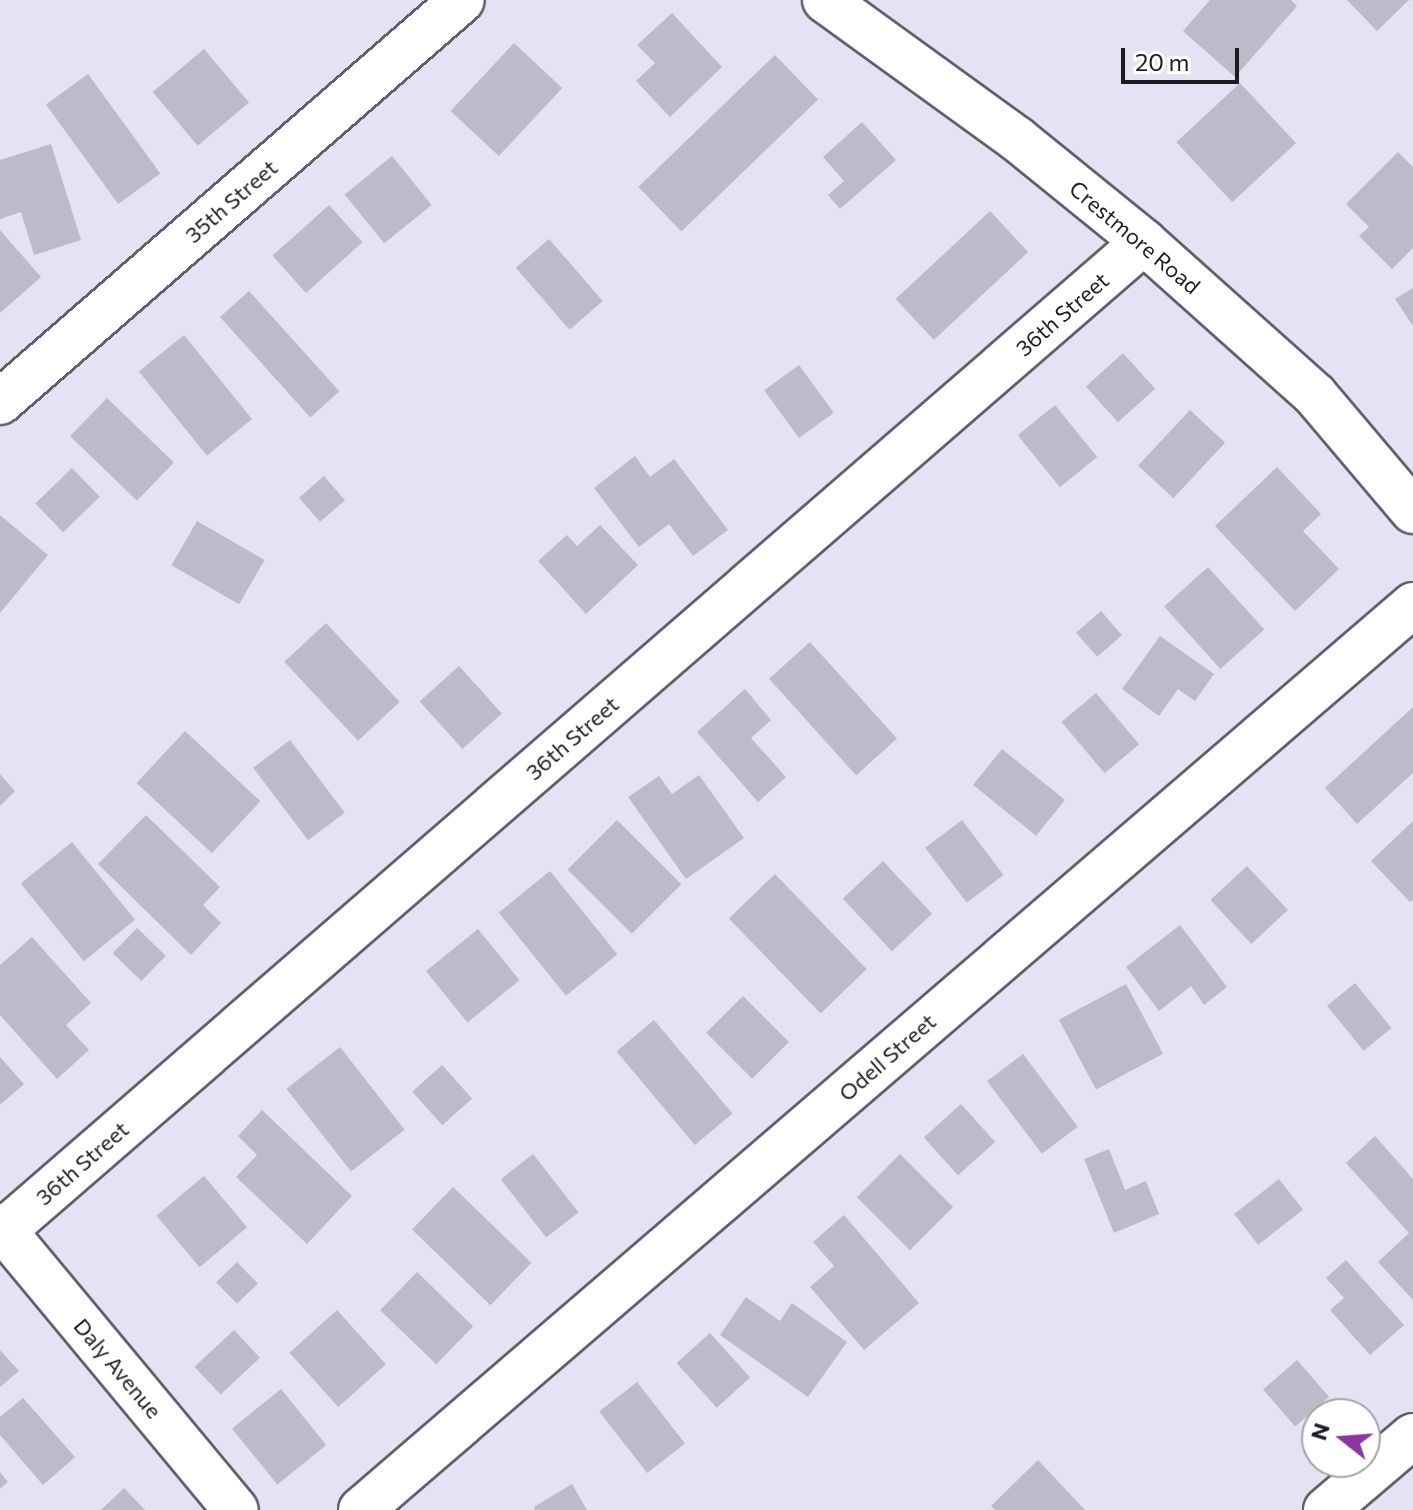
<!DOCTYPE html>
<style>
body{margin:0}
#map{position:relative;width:1413px;height:1510px;overflow:hidden;background:#e5e2f3;font-family:Commissioner,sans-serif}
div>[style]{position:absolute}
.building>*{inset:0;background:#bdbaca;transform-origin:0 0}
.roads{filter:drop-shadow(2px 0 #625f6e) drop-shadow(-2px 0 #625f6e) drop-shadow(0 2px #625f6e) drop-shadow(0 -2px #625f6e)}
.minor>*{height:44px;margin:-22px;padding:0 22px;transform-origin:22px;border-radius:22px;background:#fff}
span{translate:-50% -50%;white-space:nowrap;text-align:center;line-height:1.15;-webkit-text-stroke:6px #fff;paint-order:stroke}
.street-label{font-size:22px;color:#1d1c22}
.north{position:absolute;left:1301px;top:1398px;width:80px;height:80px;box-sizing:border-box;background:#fff;border:2px solid #a5a4a7;border-radius:50%;rotate:287deg;font-size:22px;font-weight:700;line-height:32px;text-align:center;color:#1d1c22}
.north::after{content:'';display:block;margin:auto;width:28px;height:36px;background:#8d35a1;clip-path:polygon(50% 0,100% 100%,50% 72%,0 100%)}
.scale{position:absolute;left:1121px;top:48px;width:118px;height:36px;box-sizing:border-box;border:4px solid #1d1c22;border-top:0;padding-left:10px;font-size:24px;line-height:28px;white-space:nowrap;color:#1d1c22;-webkit-text-stroke:6px #fff;paint-order:stroke}
</style>
<div id="map">
<div class="building">
<i style="clip-path:polygon(1210px 0,1291px 0,1297px 6px,1235px 77px,1183px 31px)"></i>
<i style="clip-path:polygon(1347px 0,1409px 0,1377px 31px)"></i>
<i style="clip-path:polygon(672px 13px,722px 67px,670px 117px,636px 81px,655px 63px,637px 45px)"></i>
<i style="left:514px;top:43px;width:66px;height:93px;rotate:43deg"></i>
<i style="left:204px;top:49px;width:70px;height:67px;rotate:50deg"></i>
<i style="left:775px;top:55px;width:62px;height:190px;rotate:46deg"></i>
<i style="left:88px;top:74px;width:123px;height:52px;rotate:54deg"></i>
<i style="left:1240px;top:83px;width:82px;height:87px;rotate:47deg"></i>
<i style="clip-path:polygon(862px 122px,896px 160px,840px 209px,828px 195px,844px 181px,823px 157px)"></i>
<i style="clip-path:polygon(51px 144px,81px 240px,34px 255px,21px 212px,0 219px,0 160px)"></i>
<i style="clip-path:polygon(1398px 152px,1413px 167px,1413px 248px,1392px 269px,1359px 236px,1369px 227px,1346px 204px)"></i>
<i style="left:392px;top:156px;width:63px;height:61px;rotate:51deg"></i>
<i style="left:329px;top:205px;width:50px;height:76px;rotate:48deg"></i>
<i style="left:990px;top:211px;width:56px;height:129px;rotate:47deg"></i>
<i style="clip-path:polygon(0 230px,41px 277px,0 313px)"></i>
<i style="left:549px;top:239px;width:82px;height:44px;rotate:49deg"></i>
<i style="clip-path:polygon(1413px 288px,1413px 326px,1395px 299px)"></i>
<i style="left:249px;top:291px;width:135px;height:39px;rotate:48deg"></i>
<i style="left:184px;top:335px;width:108px;height:58px;rotate:51deg"></i>
<i style="left:1123px;top:353px;width:48px;height:50px;rotate:48deg"></i>
<i style="left:799px;top:365px;width:59px;height:43px;rotate:54deg"></i>
<i style="left:107px;top:398px;width:93px;height:53px;rotate:44deg"></i>
<i style="left:1055px;top:405px;width:67px;height:48px;rotate:51deg"></i>
<i style="left:1190px;top:410px;width:48px;height:76px;rotate:43deg"></i>
<i style="clip-path:polygon(635px 456px,650px 477px,674px 459px,728px 530px,693px 556px,669px 524px,639px 547px,594px 488px)"></i>
<i style="clip-path:polygon(1277px 467px,1321px 514px,1303px 531px,1339px 569px,1295px 611px,1215px 526px)"></i>
<i style="left:72px;top:468px;width:40px;height:51px;rotate:46deg"></i>
<i style="left:324px;top:476px;width:32px;height:33px;rotate:49deg"></i>
<i style="clip-path:polygon(0 515px,48px 555px,0 613px)"></i>
<i style="left:197px;top:521px;width:78px;height:51px;rotate:30deg"></i>
<i style="clip-path:polygon(600px 525px,638px 565px,586px 614px,538px 561px,567px 535px,577px 546px)"></i>
<i style="left:1208px;top:567px;width:84px;height:59px;rotate:48deg"></i>
<i style="left:1101px;top:611px;width:32px;height:33px;rotate:49deg"></i>
<i style="left:326px;top:623px;width:108px;height:57px;rotate:47deg"></i>
<i style="clip-path:polygon(1160px 636px,1214px 674px,1195px 701px,1178px 689px,1159px 716px,1122px 689px)"></i>
<i style="left:810px;top:642px;width:130px;height:55px;rotate:48deg"></i>
<i style="left:459px;top:666px;width:64px;height:53px;rotate:48deg"></i>
<i style="clip-path:polygon(745px 689px,771px 720px,751px 738px,786px 777px,758px 802px,697px 732px)"></i>
<i style="left:1096px;top:693px;width:67px;height:45px;rotate:50deg"></i>
<i style="clip-path:polygon(1413px 707px,1413px 773px,1357px 824px,1325px 788px)"></i>
<i style="left:185px;top:731px;width:103px;height:71px;rotate:43deg"></i>
<i style="left:290px;top:740px;width:91px;height:46px;rotate:53deg"></i>
<i style="left:1002px;top:749px;width:81px;height:46px;rotate:39deg"></i>
<i style="clip-path:polygon(0 774px,15px 791px,0 806px)"></i>
<i style="clip-path:polygon(699px 775px,744px 838px,686px 879px,628px 797px,659px 776px,672px 794px)"></i>
<i style="clip-path:polygon(146px 815px,220px 887px,203px 905px,221px 923px,191px 955px,98px 864px)"></i>
<i style="left:617px;top:820px;width:91px;height:70px;rotate:45deg"></i>
<i style="left:962px;top:820px;width:69px;height:46px;rotate:53deg"></i>
<i style="clip-path:polygon(1413px 821px,1413px 900px,1410px 902px,1371px 861px)"></i>
<i style="left:72px;top:842px;width:100px;height:66px;rotate:51deg"></i>
<i style="left:883px;top:861px;width:72px;height:55px;rotate:47deg"></i>
<i style="left:1247px;top:866px;width:60px;height:50px;rotate:47deg"></i>
<i style="left:550px;top:871px;width:107px;height:66px;rotate:51deg"></i>
<i style="left:775px;top:874px;width:132px;height:64px;rotate:46deg"></i>
<i style="clip-path:polygon(1180px 925px,1227px 987px,1204px 1005px,1191px 986px,1159px 1011px,1126px 967px)"></i>
<i style="left:137px;top:928px;width:40px;height:35px;rotate:44deg"></i>
<i style="left:478px;top:929px;width:66px;height:67px;rotate:51deg"></i>
<i style="clip-path:polygon(32px 937px,91px 1003px,66px 1025px,89px 1050px,57px 1079px,0 1015px,0 965px)"></i>
<i style="left:1355px;top:983px;width:58px;height:36px;rotate:51deg"></i>
<i style="left:1126px;top:984px;width:79px;height:76px;rotate:62deg"></i>
<i style="left:743px;top:996px;width:65px;height:52px;rotate:45deg"></i>
<i style="left:654px;top:1020px;width:122px;height:49px;rotate:50deg"></i>
<i style="left:340px;top:1047px;width:105px;height:68px;rotate:52deg"></i>
<i style="left:1023px;top:1054px;width:91px;height:45px;rotate:53deg"></i>
<i style="clip-path:polygon(0 1057px,24px 1084px,0 1105px)"></i>
<i style="left:442px;top:1065px;width:45px;height:40px;rotate:48deg"></i>
<i style="left:961px;top:1104px;width:51px;height:50px;rotate:48deg"></i>
<i style="clip-path:polygon(262px 1110px,352px 1196px,307px 1244px,236px 1177px,257px 1155px,238px 1136px)"></i>
<i style="clip-path:polygon(1375px 1136px,1413px 1179px,1413px 1300px,1378px 1262px,1409px 1233px,1346px 1163px)"></i>
<i style="clip-path:polygon(1109px 1149px,1125px 1190px,1146px 1181px,1159px 1214px,1114px 1233px,1084px 1159px)"></i>
<i style="left:533px;top:1154px;width:74px;height:41px;rotate:52deg"></i>
<i style="left:900px;top:1154px;width:75px;height:61px;rotate:45deg"></i>
<i style="left:204px;top:1176px;width:67px;height:62px;rotate:50deg"></i>
<i style="left:1279px;top:1179px;width:39px;height:57px;rotate:52deg"></i>
<i style="left:453px;top:1187px;width:109px;height:59px;rotate:44deg"></i>
<i style="clip-path:polygon(844px 1215px,919px 1303px,864px 1350px,810px 1287px,834px 1266px,813px 1242px)"></i>
<i style="clip-path:polygon(1346px 1260px,1404px 1325px,1370px 1355px,1330px 1310px,1344px 1298px,1326px 1278px)"></i>
<i style="left:237px;top:1262px;width:30px;height:29px;rotate:46deg"></i>
<i style="left:417px;top:1272px;width:78px;height:53px;rotate:44deg"></i>
<i style="clip-path:polygon(746px 1297px,780px 1321px,792px 1303px,847px 1342px,808px 1397px,720px 1335px)"></i>
<i style="left:337px;top:1310px;width:73px;height:64px;rotate:48deg"></i>
<i style="left:234px;top:1330px;width:38px;height:54px;rotate:47deg"></i>
<i style="left:710px;top:1333px;width:60px;height:45px;rotate:48deg"></i>
<i style="clip-path:polygon(0 1350px,19px 1371px,0 1387px)"></i>
<i style="left:1297px;top:1360px;width:49px;height:45px;rotate:49deg"></i>
<i style="left:637px;top:1382px;width:78px;height:48px;rotate:52deg"></i>
<i style="left:281px;top:1389px;width:72px;height:63px;rotate:51deg"></i>
<i style="clip-path:polygon(23px 1398px,75px 1457px,43px 1485px,0 1435px,0 1417px)"></i>
<i style="clip-path:polygon(1038px 1460px,1085px 1510px,995px 1510px,991px 1506px)"></i>
<i style="clip-path:polygon(0 1472px,8px 1482px,0 1489px)"></i>
<i style="clip-path:polygon(572px 1484px,587px 1510px,535px 1510px,534px 1507px)"></i>
<i style="clip-path:polygon(124px 1488px,145px 1510px,101px 1510px)"></i>
</div>
<div class="roads">
<div class="minor">
<i style="left:825px;top:0;width:237px;rotate:35.9deg"></i>
<i style="left:1017px;top:139px;width:164px;rotate:39deg"></i>
<i style="left:1144px;top:242px;width:229px;rotate:41.8deg"></i>
<i style="left:1315px;top:395px;width:152px;rotate:49.8deg"></i>
<i style="left:0;top:402px;width:612px;rotate:-41.03deg"></i>
<i style="left:0;top:1226px;width:369px;rotate:50.3deg"></i>
<i style="left:0;top:1234px;width:1514px;rotate:-40.93deg"></i>
<i style="left:361px;top:1510px;width:1388px;rotate:-40.7deg"></i>
<i style="left:1326px;top:1510px;width:114px;rotate:-40.4deg"></i>
</div>
</div>
<div class="street-label">
<span style="left:231px;top:201px;rotate:-41deg">35th Street</span>
<span style="left:1135px;top:237px;rotate:40deg">Crestmore Road</span>
<span style="left:1062px;top:314px;rotate:-41deg">36th Street</span>
<span style="left:572px;top:738px;rotate:-41deg">36th Street</span>
<span style="left:887px;top:1057px;rotate:-41deg">Odell Street</span>
<span style="left:82px;top:1163px;rotate:-41deg">36th Street</span>
<span style="left:118px;top:1368px;rotate:50deg">Daly Avenue</span>
</div>
<div class="north">N</div>
<div class="scale">20 m</div>
</div>
